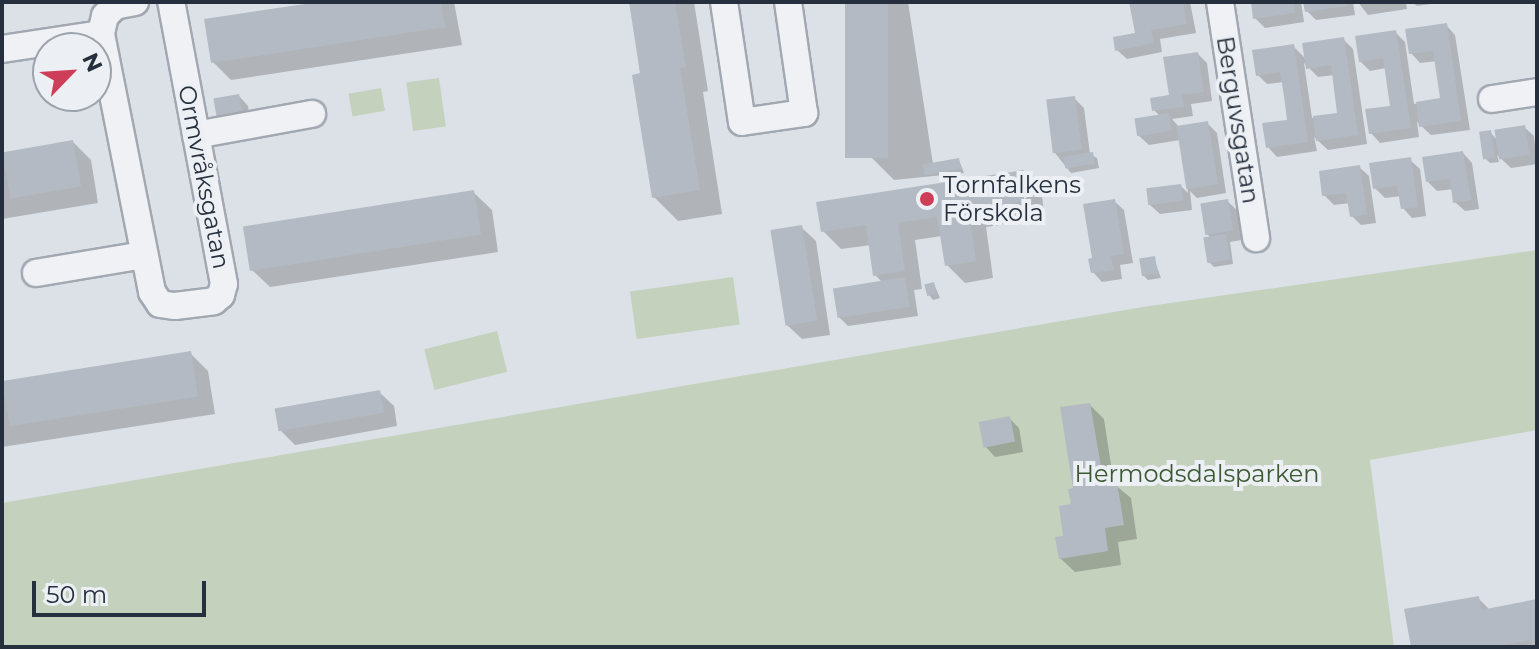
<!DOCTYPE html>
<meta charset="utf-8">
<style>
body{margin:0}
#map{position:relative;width:1539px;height:649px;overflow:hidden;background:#dce1e7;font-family:Montserrat,sans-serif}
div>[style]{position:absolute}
.green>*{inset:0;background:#c3d1bd;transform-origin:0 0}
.shadow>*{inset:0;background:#0003}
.building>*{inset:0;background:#b4bac3;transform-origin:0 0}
.roads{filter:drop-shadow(2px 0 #a2a8b1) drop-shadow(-2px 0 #a2a8b1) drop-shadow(0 2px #a2a8b1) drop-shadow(0 -2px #a2a8b1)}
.minor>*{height:26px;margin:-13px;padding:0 13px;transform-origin:13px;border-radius:13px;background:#eff1f5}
.dots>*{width:22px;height:22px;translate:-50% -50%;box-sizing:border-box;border:4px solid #ecf0f4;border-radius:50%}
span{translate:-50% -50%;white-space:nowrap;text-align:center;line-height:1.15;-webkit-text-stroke:8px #ecf0f4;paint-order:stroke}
.street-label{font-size:24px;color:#262f3d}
.poi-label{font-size:24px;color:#262f3d}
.left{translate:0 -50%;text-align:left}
.park-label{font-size:24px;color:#3c5933}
.frame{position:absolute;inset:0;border:4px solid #262f3d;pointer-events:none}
.north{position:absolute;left:32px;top:32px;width:80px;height:80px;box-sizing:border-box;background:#ecf0f4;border:2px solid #9da3ab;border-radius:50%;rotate:65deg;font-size:22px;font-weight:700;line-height:32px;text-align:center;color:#262f3d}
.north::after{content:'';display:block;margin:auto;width:28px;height:36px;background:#cf3e59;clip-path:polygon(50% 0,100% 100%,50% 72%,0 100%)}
.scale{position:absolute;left:32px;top:581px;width:174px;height:36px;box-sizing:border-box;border:4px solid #262f3d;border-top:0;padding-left:10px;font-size:24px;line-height:28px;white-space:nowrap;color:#262f3d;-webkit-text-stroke:6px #ecf0f4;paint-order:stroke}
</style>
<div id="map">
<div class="green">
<i style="left:439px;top:78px;width:49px;height:33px;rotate:82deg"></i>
<i style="left:381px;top:88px;width:23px;height:33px;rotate:80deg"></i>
<i style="clip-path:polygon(1537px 250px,1537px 430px,1370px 460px,1394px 647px,2px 647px,2px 503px,1143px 307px)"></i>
<i style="left:733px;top:277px;width:48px;height:104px;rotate:82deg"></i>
<i style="left:497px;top:331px;width:42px;height:75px;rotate:76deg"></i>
</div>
<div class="shadow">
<i style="clip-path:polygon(331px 2px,454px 2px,462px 45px,231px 80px,213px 62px)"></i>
<i style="clip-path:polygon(632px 2px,694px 2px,708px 91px,703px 92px,722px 214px,678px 221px,654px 197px)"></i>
<i style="clip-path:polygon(847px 2px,908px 2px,933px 164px,959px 160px,964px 173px,894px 180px,870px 156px)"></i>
<i style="clip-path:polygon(1131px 2px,1190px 2px,1196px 33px,1160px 39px,1162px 52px,1127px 59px,1117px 50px,1138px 35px)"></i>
<i style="clip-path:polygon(1253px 2px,1301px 2px,1304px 22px,1265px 28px,1255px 18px)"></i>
<i style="clip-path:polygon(1305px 2px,1353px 2px,1355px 15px,1316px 20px,1307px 11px)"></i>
<i style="clip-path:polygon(1358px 2px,1406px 2px,1407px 9px,1368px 15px)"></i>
<i style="clip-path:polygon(1412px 2px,1445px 2px,1417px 6px)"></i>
<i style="clip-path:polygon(1446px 25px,1455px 35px,1470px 130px,1431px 135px,1417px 122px,1419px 137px,1380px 143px,1371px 133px,1392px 107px,1386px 68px,1370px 71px,1360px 61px,1395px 32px,1405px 42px,1414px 104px,1442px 100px,1437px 61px,1420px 63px,1411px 53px)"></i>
<i style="clip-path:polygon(evenodd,1343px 39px,1353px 49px,1367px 144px,1328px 150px,1314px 137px,1317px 151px,1277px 157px,1268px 147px,1289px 121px,1283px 82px,1267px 84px,1258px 75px,1293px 46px,1307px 60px,1343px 39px,1304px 63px,1318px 77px,1334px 75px,1339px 114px,1312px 118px,1304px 63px)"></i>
<i style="clip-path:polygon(1198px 54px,1207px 63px,1212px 101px,1191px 104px,1193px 116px,1172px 119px,1179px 127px,1207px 123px,1217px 133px,1226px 193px,1197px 198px,1190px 191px,1192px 210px,1160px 214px,1150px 205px,1181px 186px,1188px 193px,1180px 140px,1149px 145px,1139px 136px,1160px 116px,1154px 110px,1171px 97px)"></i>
<i style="clip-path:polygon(239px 96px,248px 106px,251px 126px,229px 130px)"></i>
<i style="clip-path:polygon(1075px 99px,1084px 108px,1090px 154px,1097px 158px,1099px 168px,1071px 173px,1055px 153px)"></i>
<i style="clip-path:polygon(1524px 127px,1534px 136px,1537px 164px,1511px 168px,1497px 155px,1499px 162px,1490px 163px,1486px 159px,1490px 132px,1498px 141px)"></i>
<i style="clip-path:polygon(73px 142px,91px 160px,98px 203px,2px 219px,2px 153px)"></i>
<i style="clip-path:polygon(1463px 153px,1472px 163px,1479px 209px,1465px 211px,1455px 202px,1453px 189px,1437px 191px,1428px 182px)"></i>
<i style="clip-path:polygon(1410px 160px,1420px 169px,1426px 216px,1412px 218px,1403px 208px,1401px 196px,1385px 198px,1375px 188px)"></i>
<i style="clip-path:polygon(1359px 167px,1369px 176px,1376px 223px,1361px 225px,1352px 216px,1350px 203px,1334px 205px,1324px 195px)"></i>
<i style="clip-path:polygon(1023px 172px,1041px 190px,1045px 218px,986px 227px,993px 278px,965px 283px,947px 265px,942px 236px,915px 240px,922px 289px,914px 290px,918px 316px,848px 326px,839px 317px,883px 283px,875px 275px,871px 245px,841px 249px,823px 231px)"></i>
<i style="clip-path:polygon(473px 192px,492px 210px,498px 252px,270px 287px,251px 269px)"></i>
<i style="clip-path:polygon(1114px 201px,1124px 210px,1133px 263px,1120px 265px,1122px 279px,1102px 282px,1093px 272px,1095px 259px)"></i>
<i style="clip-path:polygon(1227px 201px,1237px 210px,1242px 240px,1230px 242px,1233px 264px,1214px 267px,1209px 262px,1211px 238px,1208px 235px)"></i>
<i style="clip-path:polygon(801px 227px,816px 241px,830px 335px,802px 339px,787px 325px)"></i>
<i style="clip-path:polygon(1154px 259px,1161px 278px,1148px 280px,1144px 276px)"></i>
<i style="clip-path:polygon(934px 284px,940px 298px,933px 300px,929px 295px)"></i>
<i style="clip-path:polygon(190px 353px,208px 371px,215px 414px,2px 447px,2px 382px)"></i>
<i style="clip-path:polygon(379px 392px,394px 406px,397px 426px,295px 445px,281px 431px)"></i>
<i style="clip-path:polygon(1090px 405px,1104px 419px,1114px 484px,1131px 498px,1137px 539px,1118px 542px,1121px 565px,1075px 572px,1060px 558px)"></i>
<i style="clip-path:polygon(1009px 418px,1019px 428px,1023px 452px,995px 457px,986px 447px)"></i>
<i style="clip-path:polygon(1478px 598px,1490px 610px,1537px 601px,1537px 647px,1413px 647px)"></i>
</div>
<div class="building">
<i style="clip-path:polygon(318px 2px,441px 2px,445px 27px,211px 63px,204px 19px)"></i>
<i style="clip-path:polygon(629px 2px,675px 2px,686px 67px,680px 68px,700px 190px,652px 198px,632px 75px,640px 73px)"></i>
<i style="left:845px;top:2px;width:43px;height:156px"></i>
<i style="clip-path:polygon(1129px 2px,1183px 2px,1187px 24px,1151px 30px,1154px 43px,1115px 51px,1113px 37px,1135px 33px)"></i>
<i style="clip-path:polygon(1251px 2px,1294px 2px,1295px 13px,1253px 19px)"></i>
<i style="clip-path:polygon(1303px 2px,1346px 2px,1347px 6px,1305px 12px)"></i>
<i style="clip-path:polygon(1447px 23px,1461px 121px,1419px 127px,1416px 102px,1440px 98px,1433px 51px,1409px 54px,1405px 29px)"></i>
<i style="clip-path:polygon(1396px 30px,1411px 128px,1369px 134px,1365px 109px,1390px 106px,1383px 58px,1359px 62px,1355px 36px)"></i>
<i style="clip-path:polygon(1344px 37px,1358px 135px,1316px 141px,1313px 116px,1337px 113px,1331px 65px,1306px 69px,1302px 43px)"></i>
<i style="clip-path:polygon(1294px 44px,1308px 142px,1266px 148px,1262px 123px,1287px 120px,1284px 96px,1280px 72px,1256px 76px,1252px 50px)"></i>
<i style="clip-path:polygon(1198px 52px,1204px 92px,1182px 95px,1184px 107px,1152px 111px,1150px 98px,1169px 95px,1163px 57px)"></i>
<i style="left:239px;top:94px;width:23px;height:26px;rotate:80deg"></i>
<i style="left:1075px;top:96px;width:54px;height:29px;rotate:83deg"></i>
<i style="left:1169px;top:113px;width:18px;height:35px;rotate:81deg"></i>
<i style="left:1208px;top:121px;width:64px;height:32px;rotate:81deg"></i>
<i style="left:1525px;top:125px;width:30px;height:31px;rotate:81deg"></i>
<i style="left:1491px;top:130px;width:28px;height:12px;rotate:82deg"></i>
<i style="left:73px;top:140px;width:47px;height:72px;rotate:80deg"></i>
<i style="clip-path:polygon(1463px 151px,1471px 200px,1453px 203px,1450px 179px,1426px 182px,1422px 157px)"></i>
<i style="left:1093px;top:152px;width:12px;height:30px;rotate:81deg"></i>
<i style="clip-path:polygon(1411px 157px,1418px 207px,1401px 209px,1397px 186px,1373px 189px,1369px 163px)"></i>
<i style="left:959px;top:158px;width:11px;height:37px;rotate:80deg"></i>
<i style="clip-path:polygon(1360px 165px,1367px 214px,1350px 217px,1346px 193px,1322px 196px,1319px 171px)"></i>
<i style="clip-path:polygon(1024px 170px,1028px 201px,969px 210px,976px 261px,945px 266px,937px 217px,898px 223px,905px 271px,873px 276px,866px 225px,821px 232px,816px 202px)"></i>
<i style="left:1181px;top:184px;width:17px;height:35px;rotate:83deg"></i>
<i style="left:474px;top:190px;width:45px;height:234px;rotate:81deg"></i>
<i style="clip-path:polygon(1115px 199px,1124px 254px,1111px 256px,1114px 270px,1091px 273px,1088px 259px,1092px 258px,1083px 204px)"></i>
<i style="left:1228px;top:199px;width:32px;height:28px;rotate:81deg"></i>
<i style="left:802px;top:225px;width:97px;height:32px;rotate:81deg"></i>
<i style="left:1226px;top:234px;width:26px;height:23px;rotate:81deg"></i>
<i style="left:1155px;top:256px;width:18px;height:16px;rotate:81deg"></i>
<i style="left:905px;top:277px;width:30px;height:73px;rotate:81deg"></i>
<i style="left:934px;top:282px;width:12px;height:10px;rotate:76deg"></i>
<i style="left:191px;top:351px;width:46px;height:191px;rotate:81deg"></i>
<i style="left:380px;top:390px;width:23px;height:107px;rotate:80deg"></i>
<i style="clip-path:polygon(1090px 403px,1104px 484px,1117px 482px,1124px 525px,1105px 528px,1108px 551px,1059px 559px,1055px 537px,1063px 536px,1059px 506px,1071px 504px,1068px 489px,1073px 488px,1060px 407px)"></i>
<i style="left:1010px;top:416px;width:26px;height:32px;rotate:79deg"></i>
<i style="clip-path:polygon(1479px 596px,1481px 610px,1537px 599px,1537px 647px,1533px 647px,1531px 640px,1494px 647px,1411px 647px,1404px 609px)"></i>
</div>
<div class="roads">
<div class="minor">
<i style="left:135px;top:2px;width:20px;rotate:169deg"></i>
<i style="left:115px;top:6px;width:14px;rotate:135deg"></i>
<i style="left:105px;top:16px;width:18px;rotate:103deg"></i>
<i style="left:101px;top:34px;width:263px;rotate:78.8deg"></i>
<i style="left:152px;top:292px;width:14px;rotate:56deg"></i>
<i style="left:160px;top:304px;width:15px;rotate:8deg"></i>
<i style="left:175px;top:306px;width:39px;rotate:-7deg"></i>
<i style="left:214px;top:301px;width:9px;rotate:-41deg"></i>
<i style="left:221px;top:295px;width:11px;rotate:-75deg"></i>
<i style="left:224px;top:284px;width:287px;rotate:-100.6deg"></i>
<i style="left:724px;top:2px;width:121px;rotate:81.5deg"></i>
<i style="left:742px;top:122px;width:63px;rotate:-8.3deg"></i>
<i style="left:804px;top:113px;width:112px;rotate:-98.2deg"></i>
<i style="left:1220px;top:2px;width:239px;rotate:81.3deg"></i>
<i style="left:2px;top:49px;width:100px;rotate:-8.6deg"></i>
<i style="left:1492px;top:99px;width:46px;rotate:-8.8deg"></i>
<i style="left:196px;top:135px;width:118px;rotate:-10.3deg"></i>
<i style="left:36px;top:273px;width:109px;rotate:-9.5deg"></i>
</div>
</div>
<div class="dots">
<i style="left:927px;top:199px;background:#cf3e59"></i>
</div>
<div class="street-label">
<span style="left:1238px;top:120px;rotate:81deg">Berguvsgatan</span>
<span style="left:204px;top:177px;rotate:79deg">Ormvråksgatan</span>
</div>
<div class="poi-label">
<span class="left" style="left:943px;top:199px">Tornfalkens<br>Förskola</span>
</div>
<div class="park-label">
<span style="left:1197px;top:474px">Hermodsdalsparken</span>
</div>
<div class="frame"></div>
<div class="north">N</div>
<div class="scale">50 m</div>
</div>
